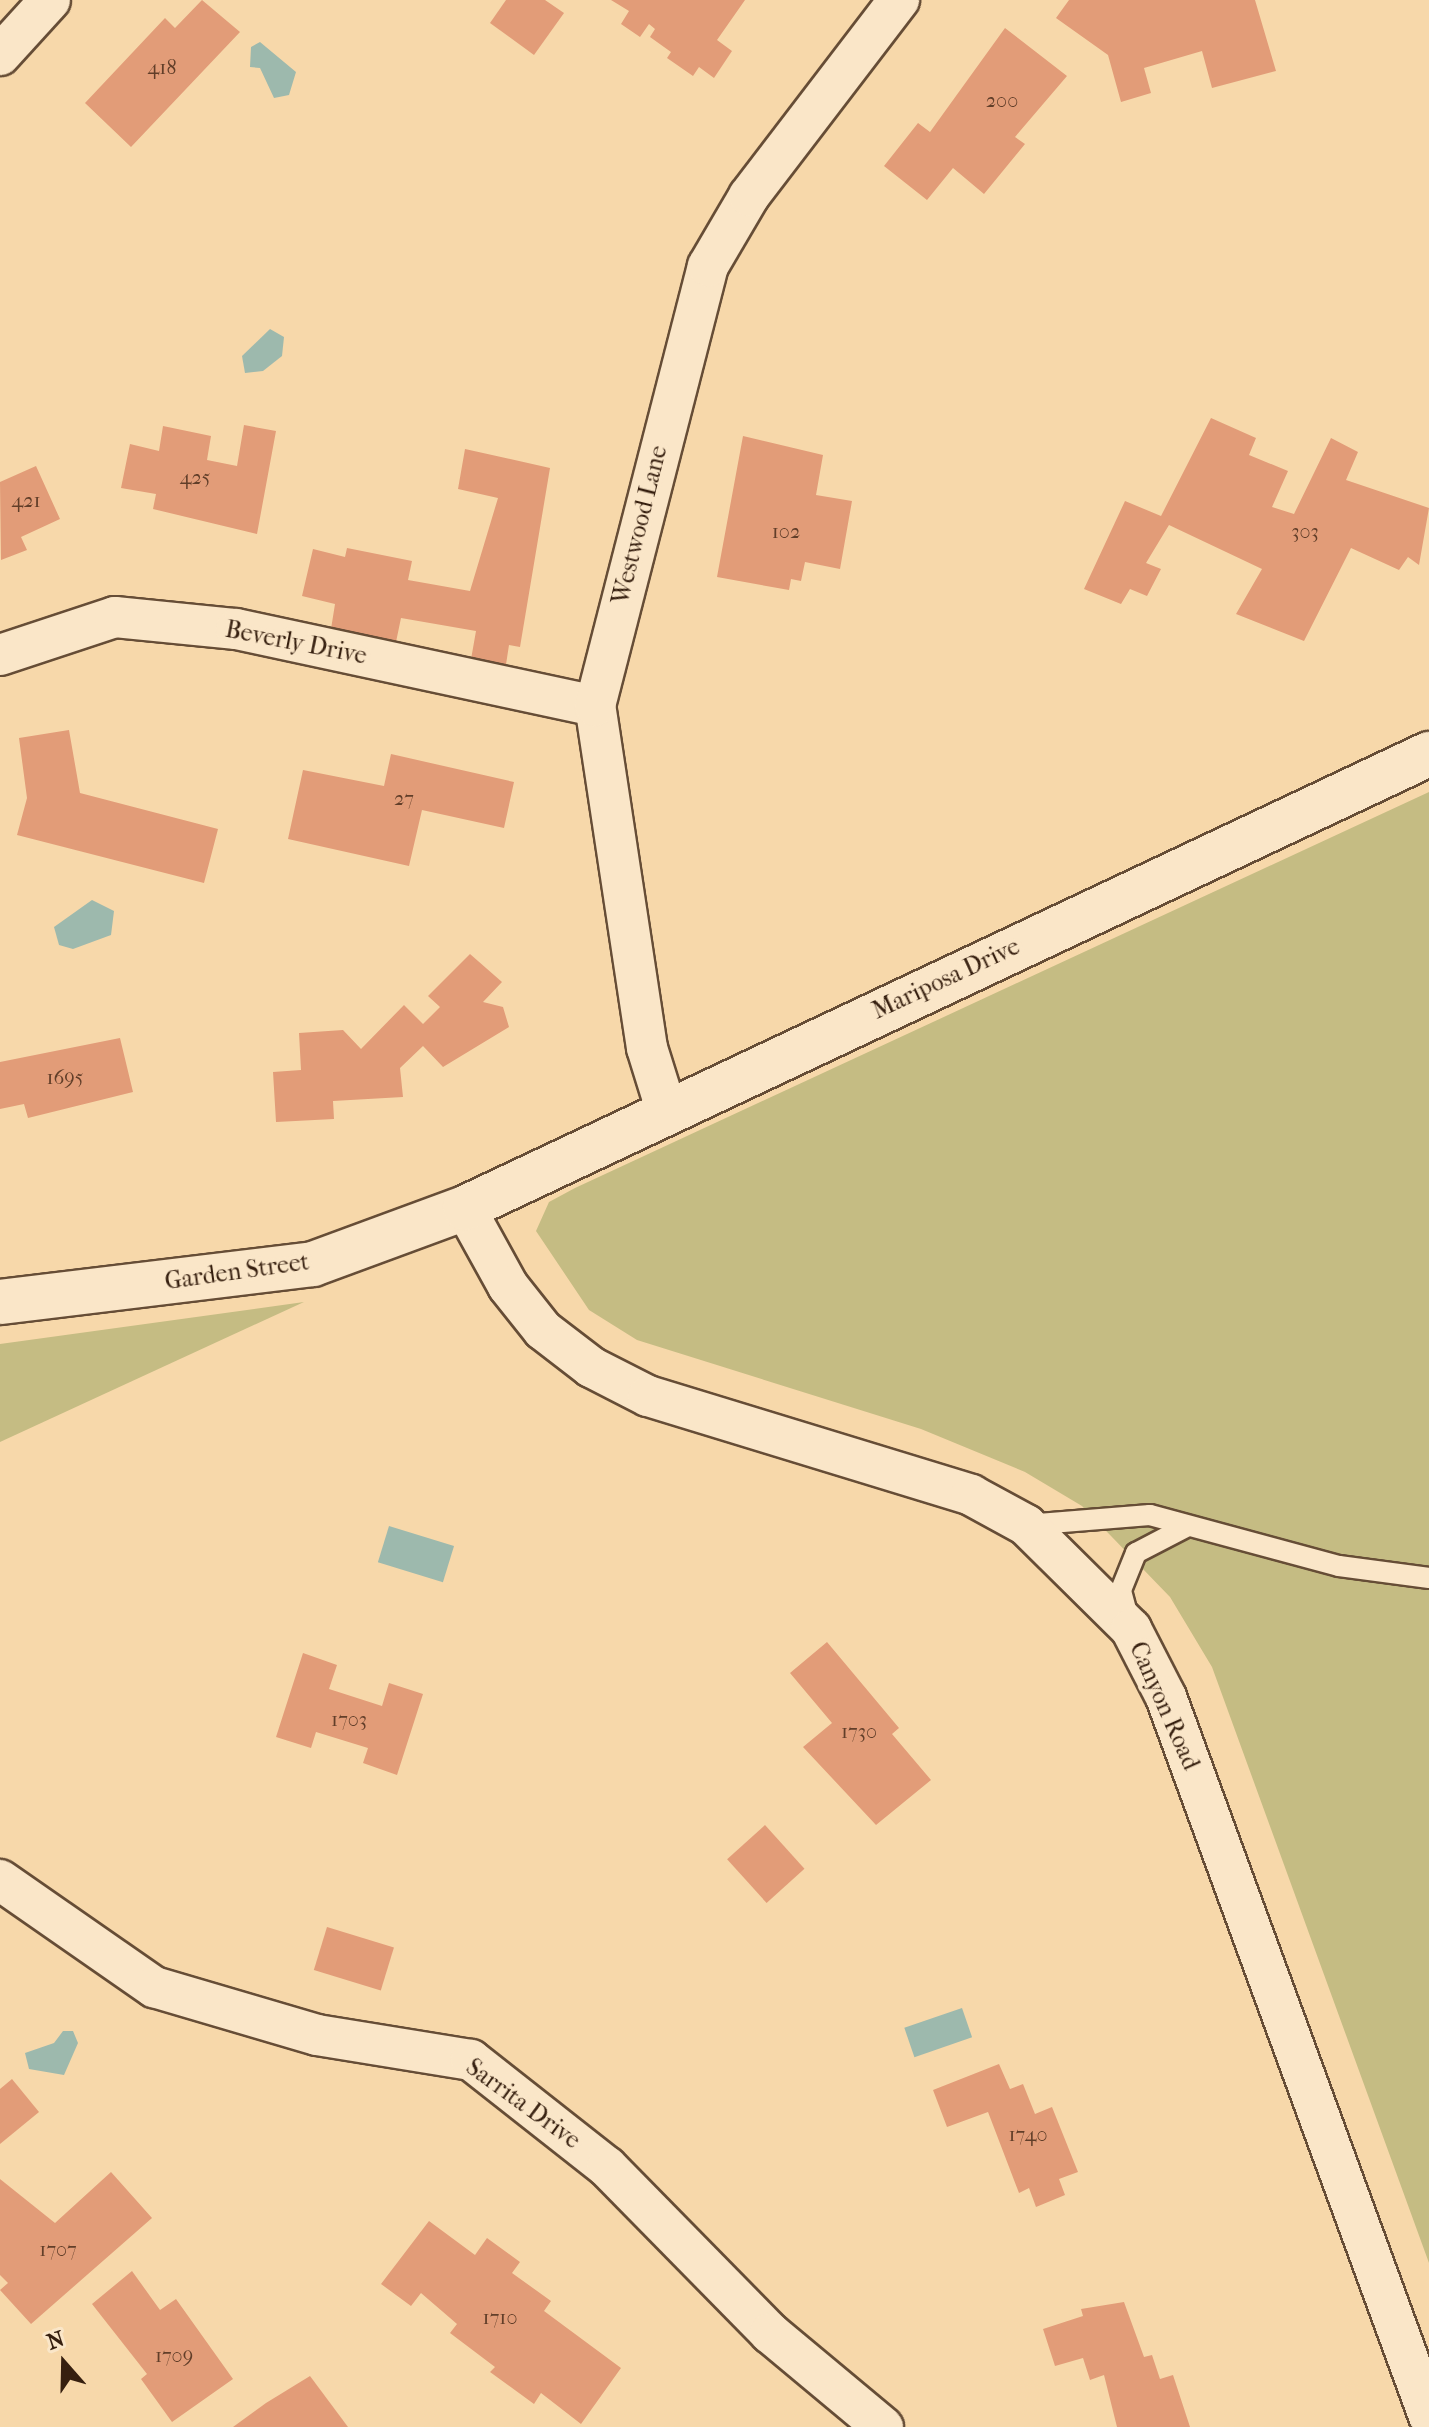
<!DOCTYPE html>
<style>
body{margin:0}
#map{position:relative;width:1429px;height:2427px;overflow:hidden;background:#f7d8aa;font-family:"IM FELL French Canon",serif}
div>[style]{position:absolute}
.green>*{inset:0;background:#c5bc83}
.water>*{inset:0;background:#9db9ad;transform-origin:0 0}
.building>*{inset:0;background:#e29c78;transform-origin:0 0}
.roads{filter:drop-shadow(2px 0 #664d36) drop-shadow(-2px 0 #664d36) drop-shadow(0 2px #664d36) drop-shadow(0 -2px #664d36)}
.lane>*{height:20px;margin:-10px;padding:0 10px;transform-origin:10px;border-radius:10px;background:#fae6c8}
.street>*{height:40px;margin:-20px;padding:0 20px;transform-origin:20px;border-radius:20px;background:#fae6c8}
.secondary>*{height:44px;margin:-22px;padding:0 22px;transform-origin:22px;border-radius:22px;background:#fae6c8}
span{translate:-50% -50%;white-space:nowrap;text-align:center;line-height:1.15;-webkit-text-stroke:8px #fae6c8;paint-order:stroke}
.number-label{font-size:20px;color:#613e29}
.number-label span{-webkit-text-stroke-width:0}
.street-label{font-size:24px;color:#361f0f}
.north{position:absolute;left:24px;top:2323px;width:80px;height:80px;-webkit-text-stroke:6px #fae6c8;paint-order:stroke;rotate:340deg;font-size:22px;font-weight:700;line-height:32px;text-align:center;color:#361f0f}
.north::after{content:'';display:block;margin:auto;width:28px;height:36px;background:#361f0f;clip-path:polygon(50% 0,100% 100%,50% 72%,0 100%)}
</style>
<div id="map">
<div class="green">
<i style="clip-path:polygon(1429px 792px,1429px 2263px,1212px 1667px,1170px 1597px,1082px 1506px,1025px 1472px,921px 1429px,637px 1340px,589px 1310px,536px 1231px,549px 1202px,575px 1188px)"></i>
<i style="clip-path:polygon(304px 1302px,0 1442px,0 1344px)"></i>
</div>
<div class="water">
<i style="clip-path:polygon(260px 42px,296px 72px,289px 95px,274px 98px,260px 68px,250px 67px,251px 47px)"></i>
<i style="clip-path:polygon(270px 329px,284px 337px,282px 356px,263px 371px,245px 373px,242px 356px)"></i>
<i style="clip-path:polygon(92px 900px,114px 911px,111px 935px,73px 949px,59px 945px,54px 927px)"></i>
<i style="left:389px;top:1526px;width:68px;height:38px;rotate:17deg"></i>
<i style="left:962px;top:2008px;width:31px;height:61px;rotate:71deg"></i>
<i style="clip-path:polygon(63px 2031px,73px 2031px,78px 2043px,64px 2075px,29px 2069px,25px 2053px,54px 2043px)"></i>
</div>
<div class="building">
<i style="clip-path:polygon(202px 0,240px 32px,131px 147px,85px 103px,165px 18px,175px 28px)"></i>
<i style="clip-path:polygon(506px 0,545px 0,564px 13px,534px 55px,490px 23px)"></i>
<i style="clip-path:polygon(611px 0,745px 0,717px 40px,732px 51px,714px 78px,699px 67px,693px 76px,667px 58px,671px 52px,650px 37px,655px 29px,649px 24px,640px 37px,621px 24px,629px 11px)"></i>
<i style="clip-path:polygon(1069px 0,1255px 0,1276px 71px,1212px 88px,1202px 51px,1144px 68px,1151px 93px,1121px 102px,1108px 55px,1056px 18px)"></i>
<i style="clip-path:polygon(1005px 28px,1067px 76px,1015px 137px,1025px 144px,984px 194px,953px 168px,927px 200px,884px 166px,918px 123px,930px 132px)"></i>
<i style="clip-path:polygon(1211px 418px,1256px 438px,1249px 455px,1288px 471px,1272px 507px,1294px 514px,1331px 438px,1358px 452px,1346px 480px,1429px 508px,1419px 565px,1408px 557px,1399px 570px,1351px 548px,1304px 641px,1236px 614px,1262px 569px,1169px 525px,1146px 563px,1161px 569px,1147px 596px,1130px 589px,1121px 604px,1084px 589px,1125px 501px,1161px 516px)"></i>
<i style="clip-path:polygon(244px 425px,276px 431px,257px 534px,153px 509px,156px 494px,121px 488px,130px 444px,159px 451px,163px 426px,211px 436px,207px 460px,237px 466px)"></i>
<i style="clip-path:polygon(743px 436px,823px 455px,816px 495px,852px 501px,840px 569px,805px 562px,801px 581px,791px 579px,789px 590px,717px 577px)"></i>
<i style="clip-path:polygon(465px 449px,550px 468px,520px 647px,509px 645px,505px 671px,470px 665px,476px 631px,401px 618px,396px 642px,331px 629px,335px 604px,302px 596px,313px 549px,345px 557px,347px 548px,412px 561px,408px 580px,470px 591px,498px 498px,458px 489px)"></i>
<i style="clip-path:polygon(36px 466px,60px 519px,21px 537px,27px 550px,1px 560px,0 482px)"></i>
<i style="clip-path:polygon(69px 730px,80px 793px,218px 829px,204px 883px,17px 835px,27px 798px,19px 738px)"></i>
<i style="clip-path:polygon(391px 754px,514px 782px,504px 828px,422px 810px,409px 866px,288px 839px,303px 770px,384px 786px)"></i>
<i style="clip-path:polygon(470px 954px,502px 982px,483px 1002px,503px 1007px,509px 1027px,443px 1067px,423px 1046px,400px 1068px,403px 1097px,333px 1101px,334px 1119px,276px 1122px,273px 1072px,301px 1070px,299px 1033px,343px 1030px,361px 1049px,404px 1005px,423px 1024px,440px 1007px,428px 996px)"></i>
<i style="clip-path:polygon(120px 1038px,133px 1092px,28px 1118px,24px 1104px,0 1109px,0 1062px)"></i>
<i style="clip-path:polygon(827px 1642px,899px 1728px,892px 1734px,931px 1780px,876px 1825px,803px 1747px,832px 1723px,790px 1673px)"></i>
<i style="clip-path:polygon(303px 1653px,337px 1665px,329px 1689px,382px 1706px,389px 1683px,423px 1694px,397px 1775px,363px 1763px,368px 1748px,316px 1732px,311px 1748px,276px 1737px)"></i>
<i style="left:765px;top:1825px;width:59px;height:51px;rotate:48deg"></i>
<i style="left:327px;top:1927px;width:70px;height:45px;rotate:17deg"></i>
<i style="clip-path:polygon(999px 2064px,1010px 2089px,1023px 2084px,1035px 2114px,1052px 2107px,1078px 2172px,1059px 2179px,1065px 2195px,1036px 2207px,1029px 2188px,1019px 2193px,988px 2112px,947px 2127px,933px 2090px)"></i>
<i style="clip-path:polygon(12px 2079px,39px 2112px,0 2144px,0 2089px)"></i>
<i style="clip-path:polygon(111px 2172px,152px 2218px,31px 2324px,0 2290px,8px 2283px,0 2275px,0 2179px,55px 2223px)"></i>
<i style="clip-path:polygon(429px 2221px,475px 2255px,487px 2238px,520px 2262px,512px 2273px,551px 2301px,544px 2311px,621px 2368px,581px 2424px,541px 2393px,534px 2404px,490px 2372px,495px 2367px,450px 2333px,457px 2324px,421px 2293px,411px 2306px,381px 2284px)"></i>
<i style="clip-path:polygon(132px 2271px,160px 2310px,176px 2299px,233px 2379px,172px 2422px,141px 2379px,147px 2374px,92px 2304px)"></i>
<i style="clip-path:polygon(1124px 2302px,1144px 2357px,1152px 2355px,1160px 2379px,1173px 2375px,1190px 2427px,1117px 2427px,1104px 2375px,1090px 2380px,1083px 2358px,1055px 2366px,1043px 2329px,1083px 2316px,1081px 2309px)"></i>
<i style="clip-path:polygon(310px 2376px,348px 2427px,233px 2427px,266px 2403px)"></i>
</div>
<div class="roads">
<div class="lane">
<i style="left:1026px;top:1525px;width:124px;rotate:-4.6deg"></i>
<i style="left:1150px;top:1515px;width:196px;rotate:15.1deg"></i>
<i style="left:1339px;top:1566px;width:91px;rotate:7.6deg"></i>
<i style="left:1128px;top:1617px;width:28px;rotate:-105deg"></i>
<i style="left:1121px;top:1590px;width:40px;rotate:-68deg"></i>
<i style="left:1136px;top:1553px;width:56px;rotate:-27.5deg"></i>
</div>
<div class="street">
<i style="left:0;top:55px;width:74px;rotate:-47.7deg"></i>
<i style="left:0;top:655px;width:121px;rotate:-18.3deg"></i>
<i style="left:115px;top:617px;width:122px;rotate:5.7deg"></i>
<i style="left:236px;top:629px;width:367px;rotate:12.1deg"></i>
<i style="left:666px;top:1109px;width:64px;rotate:-107.3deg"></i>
<i style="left:647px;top:1048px;width:346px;rotate:-98.6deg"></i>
<i style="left:595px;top:706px;width:454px;rotate:-75.6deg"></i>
<i style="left:708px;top:266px;width:81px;rotate:-59.6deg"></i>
<i style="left:749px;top:196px;width:247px;rotate:-52.6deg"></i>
<i style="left:465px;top:1208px;width:89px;rotate:61.1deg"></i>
<i style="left:508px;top:1286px;width:56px;rotate:51.5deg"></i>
<i style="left:543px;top:1330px;width:61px;rotate:37.6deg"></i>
<i style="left:591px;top:1367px;width:64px;rotate:27deg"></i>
<i style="left:648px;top:1396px;width:338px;rotate:17deg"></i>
<i style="left:971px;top:1495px;width:63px;rotate:28.6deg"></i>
<i style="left:1026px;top:1525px;width:148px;rotate:44.7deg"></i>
<i style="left:1131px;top:1629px;width:76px;rotate:62.8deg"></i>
<i style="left:1166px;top:1697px;width:766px;rotate:69.91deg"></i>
<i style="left:0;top:1880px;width:188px;rotate:34.8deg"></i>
<i style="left:154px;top:1987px;width:170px;rotate:16.4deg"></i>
<i style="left:317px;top:2035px;width:156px;rotate:9.2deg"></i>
<i style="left:471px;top:2060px;width:173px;rotate:38.2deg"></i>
<i style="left:607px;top:2167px;width:233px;rotate:45.5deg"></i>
<i style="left:770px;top:2333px;width:147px;rotate:39.8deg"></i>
</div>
<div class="secondary">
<i style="left:0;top:1302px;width:315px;rotate:-6.9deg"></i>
<i style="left:313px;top:1264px;width:162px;rotate:-20.2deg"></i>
<i style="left:465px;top:1208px;width:1066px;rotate:-25.22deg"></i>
</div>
</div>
<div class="number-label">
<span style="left:162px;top:67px">418</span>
<span style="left:1002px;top:100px">200</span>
<span style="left:195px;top:477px">425</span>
<span style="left:26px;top:500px">421</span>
<span style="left:786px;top:531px">102</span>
<span style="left:1305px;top:531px">303</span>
<span style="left:404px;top:798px">27</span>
<span style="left:65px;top:1077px">1695</span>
<span style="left:349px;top:1719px">1703</span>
<span style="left:859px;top:1731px">1730</span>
<span style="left:1028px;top:2134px">1740</span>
<span style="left:58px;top:2249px">1707</span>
<span style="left:500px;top:2317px">1710</span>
<span style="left:174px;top:2355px">1709</span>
</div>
<div class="street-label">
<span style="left:640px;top:525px;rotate:-76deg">Westwood Lane</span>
<span style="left:296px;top:643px;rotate:11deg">Beverly Drive</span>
<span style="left:946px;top:979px;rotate:-25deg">Mariposa Drive</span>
<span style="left:237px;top:1272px;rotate:-8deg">Garden Street</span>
<span style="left:1164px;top:1706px;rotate:66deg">Canyon Road</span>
<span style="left:523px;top:2104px;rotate:36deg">Sarrita Drive</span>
</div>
<div class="north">N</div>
</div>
